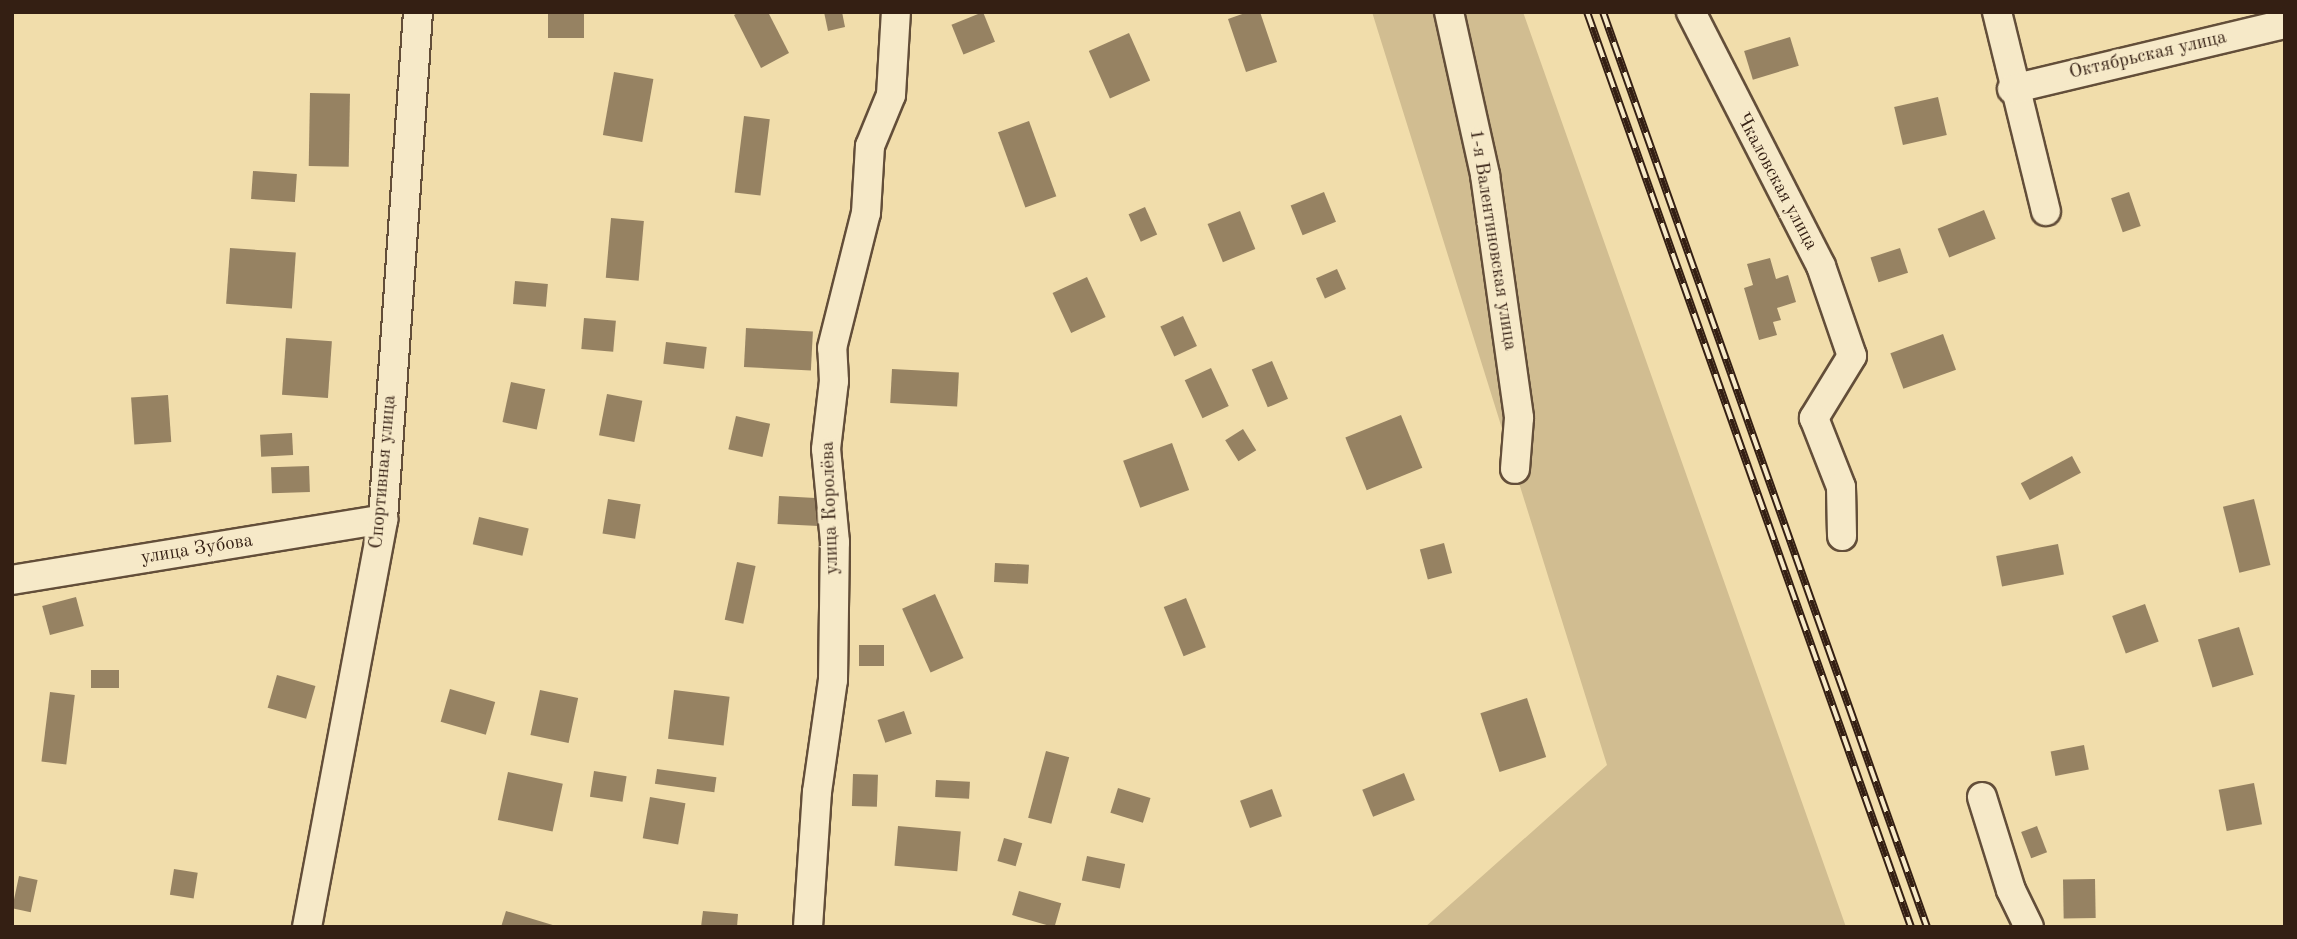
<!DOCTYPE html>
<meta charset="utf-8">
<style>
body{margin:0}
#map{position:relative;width:2297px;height:939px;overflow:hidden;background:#f1ddab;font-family:"Old Standard TT",serif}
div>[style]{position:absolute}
.green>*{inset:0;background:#d1bd91}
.building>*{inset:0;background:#968262;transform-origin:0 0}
.roads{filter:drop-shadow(2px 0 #634e39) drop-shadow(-2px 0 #634e39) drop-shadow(0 2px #634e39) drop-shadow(0 -2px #634e39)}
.minor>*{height:28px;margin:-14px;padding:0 14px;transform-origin:14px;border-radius:14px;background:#f6e9c8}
.rail>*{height:8px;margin-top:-4px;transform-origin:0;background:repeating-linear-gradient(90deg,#f6e9c8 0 16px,#341f13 0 32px);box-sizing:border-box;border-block:2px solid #341f13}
span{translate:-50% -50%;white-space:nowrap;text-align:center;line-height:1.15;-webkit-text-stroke:7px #f6e9c8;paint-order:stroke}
.street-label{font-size:19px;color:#341f13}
.frame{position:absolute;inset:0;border:14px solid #341f13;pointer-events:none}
</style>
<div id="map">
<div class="green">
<i style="clip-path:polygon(1372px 12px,1523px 12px,1846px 927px,1425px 927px,1607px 765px)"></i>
</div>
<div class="building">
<i style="left:548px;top:12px;width:36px;height:26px"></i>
<i style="clip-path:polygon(739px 12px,768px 12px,789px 53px,761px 68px,734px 15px)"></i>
<i style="clip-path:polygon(824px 12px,842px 12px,845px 27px,828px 31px)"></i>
<i style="left:983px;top:12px;width:32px;height:34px;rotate:68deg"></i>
<i style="clip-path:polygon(1248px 12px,1260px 12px,1277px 62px,1246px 72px,1228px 19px)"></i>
<i style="left:1129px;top:33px;width:52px;height:44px;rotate:66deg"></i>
<i style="left:1790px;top:37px;width:30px;height:48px;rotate:73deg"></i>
<i style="left:614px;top:72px;width:40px;height:64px;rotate:10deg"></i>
<i style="left:310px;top:93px;width:40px;height:73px;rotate:1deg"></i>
<i style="left:1938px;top:97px;width:39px;height:45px;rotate:77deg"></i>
<i style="left:744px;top:116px;width:26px;height:77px;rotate:7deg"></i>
<i style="left:1029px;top:121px;width:80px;height:33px;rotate:70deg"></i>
<i style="left:253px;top:171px;width:44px;height:28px;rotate:4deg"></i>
<i style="left:1324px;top:192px;width:32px;height:36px;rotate:68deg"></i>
<i style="left:2129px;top:192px;width:36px;height:19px;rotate:71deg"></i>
<i style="left:1145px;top:207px;width:30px;height:18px;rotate:66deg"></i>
<i style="left:1984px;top:210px;width:31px;height:50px;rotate:68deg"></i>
<i style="left:1240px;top:211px;width:41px;height:35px;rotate:68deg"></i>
<i style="left:611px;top:218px;width:33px;height:60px;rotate:5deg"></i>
<i style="left:230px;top:248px;width:66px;height:56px;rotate:4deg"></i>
<i style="left:1900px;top:248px;width:26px;height:31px;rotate:72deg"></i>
<i style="clip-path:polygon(1770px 258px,1776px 279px,1788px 275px,1796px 302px,1777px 308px,1781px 320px,1773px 322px,1777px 335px,1759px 340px,1744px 288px,1753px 285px,1747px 264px)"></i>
<i style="left:1337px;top:269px;width:22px;height:23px;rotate:66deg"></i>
<i style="left:1087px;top:277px;width:44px;height:38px;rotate:65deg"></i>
<i style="left:515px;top:281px;width:33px;height:23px;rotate:5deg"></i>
<i style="left:1183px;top:316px;width:33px;height:25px;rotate:65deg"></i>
<i style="left:584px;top:318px;width:32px;height:31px;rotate:5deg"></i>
<i style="left:746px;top:328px;width:67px;height:39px;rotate:3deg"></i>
<i style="left:1943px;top:334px;width:38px;height:56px;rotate:70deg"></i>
<i style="left:286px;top:338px;width:46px;height:57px;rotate:4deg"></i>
<i style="left:666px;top:342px;width:41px;height:22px;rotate:7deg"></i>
<i style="left:1272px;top:361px;width:41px;height:22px;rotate:67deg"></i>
<i style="left:1211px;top:368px;width:42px;height:29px;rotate:65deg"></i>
<i style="left:892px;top:369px;width:67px;height:34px;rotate:3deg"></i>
<i style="left:511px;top:382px;width:35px;height:41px;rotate:12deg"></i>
<i style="left:607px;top:394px;width:36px;height:42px;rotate:11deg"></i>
<i style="left:168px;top:395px;width:47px;height:37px;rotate:86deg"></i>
<i style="left:1401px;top:415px;width:57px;height:60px;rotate:68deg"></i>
<i style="left:736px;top:416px;width:35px;height:34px;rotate:13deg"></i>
<i style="left:1243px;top:429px;width:25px;height:21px;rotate:58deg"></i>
<i style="left:292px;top:433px;width:22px;height:32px;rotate:87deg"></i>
<i style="left:1172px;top:443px;width:50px;height:52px;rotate:70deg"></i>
<i style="left:2072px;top:456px;width:19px;height:58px;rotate:62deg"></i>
<i style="left:309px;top:466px;width:26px;height:38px;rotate:88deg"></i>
<i style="left:779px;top:496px;width:41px;height:28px;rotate:3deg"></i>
<i style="left:608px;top:499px;width:33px;height:35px;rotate:9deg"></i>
<i style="left:2254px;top:499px;width:68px;height:32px;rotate:76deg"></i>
<i style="left:479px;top:517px;width:51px;height:28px;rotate:13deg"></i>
<i style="left:1444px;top:543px;width:31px;height:25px;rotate:75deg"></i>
<i style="left:2058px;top:544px;width:31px;height:63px;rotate:79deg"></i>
<i style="left:737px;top:562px;width:19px;height:59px;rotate:12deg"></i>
<i style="left:995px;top:563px;width:34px;height:19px;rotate:3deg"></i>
<i style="left:935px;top:594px;width:70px;height:36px;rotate:66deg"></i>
<i style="left:76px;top:597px;width:30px;height:35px;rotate:75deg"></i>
<i style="left:1186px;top:598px;width:53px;height:24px;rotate:68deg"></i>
<i style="left:2145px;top:604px;width:40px;height:35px;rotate:70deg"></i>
<i style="left:2239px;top:627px;width:50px;height:43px;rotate:73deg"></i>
<i style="left:884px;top:645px;width:21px;height:25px;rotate:90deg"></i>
<i style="left:91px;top:670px;width:28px;height:18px"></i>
<i style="left:277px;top:675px;width:40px;height:34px;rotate:16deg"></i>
<i style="left:450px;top:689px;width:47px;height:34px;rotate:16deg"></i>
<i style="left:540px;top:690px;width:39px;height:46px;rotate:12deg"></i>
<i style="left:674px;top:690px;width:56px;height:49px;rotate:7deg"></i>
<i style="left:50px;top:692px;width:25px;height:70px;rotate:7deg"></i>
<i style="left:1527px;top:698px;width:62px;height:49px;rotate:72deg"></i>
<i style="left:904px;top:711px;width:24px;height:28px;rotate:71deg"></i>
<i style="left:2084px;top:745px;width:25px;height:34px;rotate:79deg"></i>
<i style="left:1046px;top:751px;width:24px;height:69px;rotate:15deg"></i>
<i style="left:657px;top:769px;width:60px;height:15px;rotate:8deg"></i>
<i style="left:594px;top:771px;width:33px;height:26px;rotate:9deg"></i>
<i style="left:508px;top:772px;width:56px;height:49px;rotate:12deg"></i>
<i style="left:1404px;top:773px;width:29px;height:45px;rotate:68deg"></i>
<i style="left:853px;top:774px;width:25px;height:32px;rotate:2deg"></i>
<i style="left:936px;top:780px;width:34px;height:17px;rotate:3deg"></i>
<i style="left:2254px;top:783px;width:42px;height:36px;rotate:79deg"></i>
<i style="left:1118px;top:788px;width:34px;height:26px;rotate:17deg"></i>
<i style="left:1272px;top:789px;width:29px;height:34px;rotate:70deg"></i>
<i style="left:650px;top:797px;width:36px;height:42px;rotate:10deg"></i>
<i style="left:898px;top:826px;width:63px;height:40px;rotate:5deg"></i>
<i style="left:2037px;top:826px;width:28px;height:17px;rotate:69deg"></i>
<i style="left:1004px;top:838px;width:19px;height:24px;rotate:16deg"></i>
<i style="left:1087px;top:856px;width:39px;height:25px;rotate:12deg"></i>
<i style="left:174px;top:869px;width:24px;height:26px;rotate:9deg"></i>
<i style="left:19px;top:876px;width:19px;height:33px;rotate:12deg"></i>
<i style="left:2095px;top:879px;width:39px;height:32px;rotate:89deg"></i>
<i style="left:1019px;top:891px;width:44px;height:25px;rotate:16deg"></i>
<i style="clip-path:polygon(506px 911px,556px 926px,556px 927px,501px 927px)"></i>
<i style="clip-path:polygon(703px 911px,738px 914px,737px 927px,701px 927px)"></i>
</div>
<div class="roads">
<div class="minor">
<i style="left:1449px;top:12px;width:167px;rotate:77.5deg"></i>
<i style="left:1485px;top:175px;width:245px;rotate:82deg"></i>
<i style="left:1519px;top:418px;width:51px;rotate:94.5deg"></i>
<i style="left:1691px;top:12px;width:285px;rotate:62.9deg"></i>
<i style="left:1821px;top:266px;width:95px;rotate:71deg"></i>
<i style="left:1852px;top:356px;width:73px;rotate:121.5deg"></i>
<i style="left:1814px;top:418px;width:74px;rotate:68.6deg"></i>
<i style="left:1841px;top:487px;width:49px;rotate:88.8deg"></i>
<i style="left:1997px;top:12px;width:205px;rotate:76.2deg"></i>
<i style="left:2012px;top:89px;width:281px;rotate:-13.4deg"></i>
<i style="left:12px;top:580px;width:376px;rotate:-9.3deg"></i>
<i style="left:1982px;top:797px;width:97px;rotate:72.7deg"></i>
<i style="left:2011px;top:890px;width:41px;rotate:64.1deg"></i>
<i style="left:307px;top:927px;width:415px;rotate:-79.4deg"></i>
<i style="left:383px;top:519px;width:508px;rotate:-86.05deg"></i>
<i style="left:808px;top:927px;width:135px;rotate:-86.2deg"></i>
<i style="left:817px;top:792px;width:113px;rotate:-81.9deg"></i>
<i style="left:833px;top:680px;width:138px;rotate:-89.2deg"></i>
<i style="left:835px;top:542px;width:93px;rotate:-95.5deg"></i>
<i style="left:826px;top:449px;width:68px;rotate:-83.3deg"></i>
<i style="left:834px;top:381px;width:33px;rotate:-93deg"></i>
<i style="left:832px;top:348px;width:139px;rotate:-75.9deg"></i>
<i style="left:866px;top:213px;width:67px;rotate:-86.6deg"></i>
<i style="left:870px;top:146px;width:55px;rotate:-67.6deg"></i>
<i style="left:891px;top:95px;width:83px;rotate:-86.6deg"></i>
</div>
</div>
<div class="rail">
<i style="left:1587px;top:12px;width:971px;rotate:70.5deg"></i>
<i style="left:1603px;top:12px;width:971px;rotate:70.5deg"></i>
</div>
<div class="street-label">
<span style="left:2148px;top:56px;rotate:-13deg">Октябрьская улица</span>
<span style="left:1776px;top:182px;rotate:62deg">Чкаловская улица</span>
<span style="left:1492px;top:240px;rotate:81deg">1-я Валентиновская улица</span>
<span style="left:384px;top:472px;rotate:-85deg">Спортивная улица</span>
<span style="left:831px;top:508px;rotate:-92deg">улица Королёва</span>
<span style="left:197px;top:550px;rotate:-9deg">улица Зубова</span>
</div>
<div class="frame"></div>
</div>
